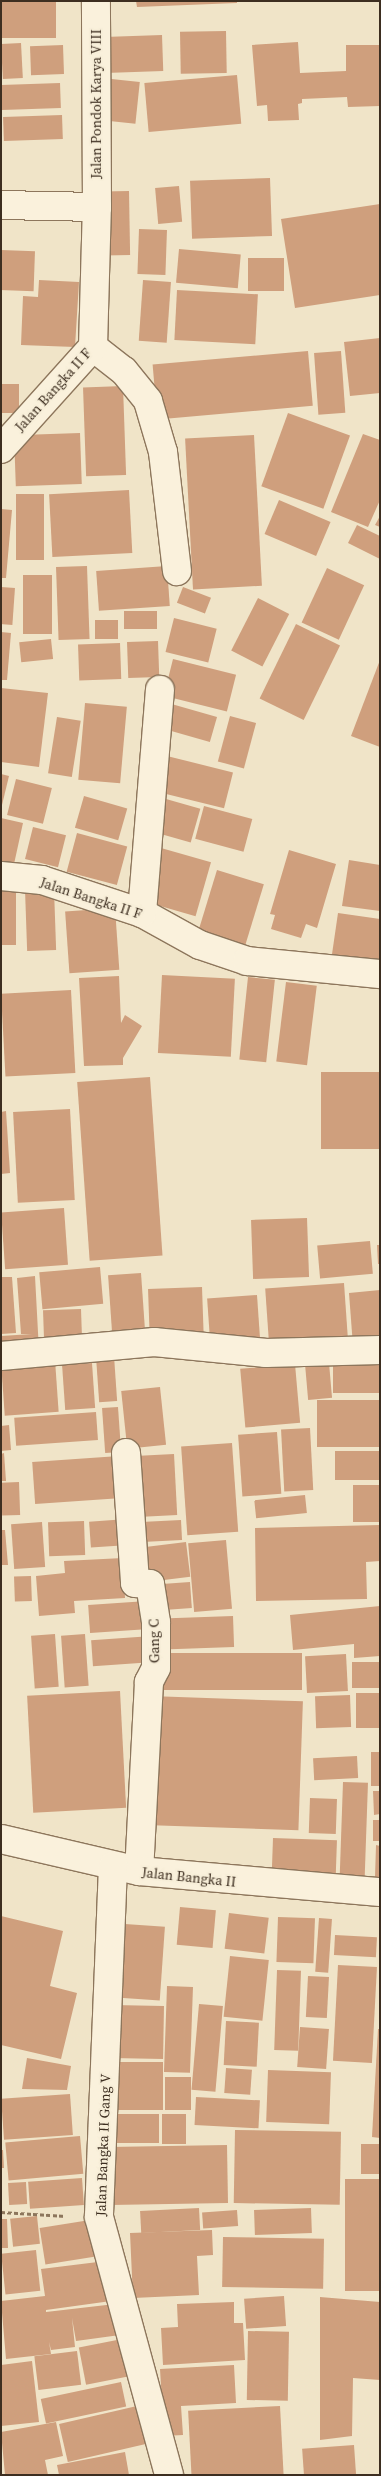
<!DOCTYPE html>
<style>
body{margin:0}
#map{position:relative;width:381px;height:2476px;overflow:hidden;background:#f0e4c8;font-family:"Source Serif 4",serif}
div>[style]{position:absolute}
.building>*{inset:0;background:#cf9f7d;transform-origin:0 0}
.path>*{height:3px;margin-top:-1.5px;transform-origin:0;background:repeating-linear-gradient(90deg,#8d765c 0 4px,transparent 0 6.5px)}
.roads{filter:drop-shadow(1px 0 #8d765c) drop-shadow(-1px 0 #8d765c) drop-shadow(0 1px #8d765c) drop-shadow(0 -1px #8d765c)}
.street>*{height:28px;margin:-14px;padding:0 14px;transform-origin:14px;border-radius:14px;background:#faf1dc}
span{translate:-50% -50%;white-space:nowrap;text-align:center;line-height:1.15;-webkit-text-stroke:4px #f7eed8;paint-order:stroke}
.street-label{font-size:14px;color:#3d2e20}
.frame{position:absolute;inset:0;border:2px solid #3d2e20;pointer-events:none}
</style>
<div id="map">
<div class="building">
<i style="left:1px;top:1px;width:55px;height:37px"></i>
<i style="clip-path:polygon(136px 1px,237px 1px,237px 3px,137px 7px)"></i>
<i style="left:226px;top:31px;width:42px;height:46px;rotate:89deg"></i>
<i style="left:162px;top:35px;width:36px;height:58px;rotate:88deg"></i>
<i style="clip-path:polygon(298px 42px,300px 73px,346px 71px,346px 45px,380px 45px,380px 106px,348px 107px,347px 97px,302px 99px,302px 103px,298px 104px,299px 120px,268px 121px,267px 105px,257px 106px,252px 45px)"></i>
<i style="left:21px;top:43px;width:35px;height:20px;rotate:87deg"></i>
<i style="left:63px;top:45px;width:29px;height:33px;rotate:88deg"></i>
<i style="left:237px;top:75px;width:49px;height:93px;rotate:85deg"></i>
<i style="left:102px;top:78px;width:38px;height:42px;rotate:6deg"></i>
<i style="left:60px;top:83px;width:25px;height:59px;rotate:88deg"></i>
<i style="left:62px;top:115px;width:24px;height:59px;rotate:88deg"></i>
<i style="left:270px;top:178px;width:58px;height:80px;rotate:88deg"></i>
<i style="left:179px;top:186px;width:36px;height:24px;rotate:85deg"></i>
<i style="left:129px;top:191px;width:64px;height:26px;rotate:89deg"></i>
<i style="clip-path:polygon(380px 204px,380px 295px,295px 308px,281px 219px)"></i>
<i style="left:139px;top:229px;width:28px;height:45px;rotate:2deg"></i>
<i style="left:179px;top:249px;width:62px;height:34px;rotate:5deg"></i>
<i style="left:1px;top:250px;width:34px;height:40px;rotate:2deg"></i>
<i style="left:248px;top:258px;width:36px;height:33px"></i>
<i style="clip-path:polygon(39px 280px,79px 282px,75px 347px,21px 345px,23px 296px,38px 297px)"></i>
<i style="left:143px;top:280px;width:28px;height:61px;rotate:4deg"></i>
<i style="left:177px;top:290px;width:81px;height:50px;rotate:3deg"></i>
<i style="clip-path:polygon(380px 338px,380px 393px,350px 396px,344px 342px)"></i>
<i style="left:308px;top:351px;width:55px;height:156px;rotate:85deg"></i>
<i style="left:341px;top:351px;width:62px;height:27px;rotate:86deg"></i>
<i style="left:19px;top:384px;width:29px;height:18px;rotate:90deg"></i>
<i style="left:123px;top:386px;width:89px;height:40px;rotate:88deg"></i>
<i style="left:288px;top:413px;width:66px;height:78px;rotate:20deg"></i>
<i style="left:80px;top:433px;width:51px;height:66px;rotate:88deg"></i>
<i style="clip-path:polygon(363px 434px,380px 440px,380px 500px,368px 527px,331px 512px)"></i>
<i style="left:254px;top:435px;width:151px;height:69px;rotate:87deg"></i>
<i style="left:129px;top:490px;width:63px;height:80px;rotate:87deg"></i>
<i style="left:16px;top:494px;width:28px;height:66px"></i>
<i style="left:279px;top:500px;width:56px;height:37px;rotate:23deg"></i>
<i style="clip-path:polygon(1px 509px,12px 510px,6px 578px,1px 578px)"></i>
<i style="clip-path:polygon(380px 516px,380px 527px,375px 525px)"></i>
<i style="clip-path:polygon(357px 525px,380px 536px,380px 559px,348px 543px)"></i>
<i style="left:87px;top:566px;width:73px;height:31px;rotate:88deg"></i>
<i style="left:167px;top:566px;width:40px;height:71px;rotate:86deg"></i>
<i style="left:327px;top:568px;width:41px;height:60px;rotate:25deg"></i>
<i style="left:23px;top:575px;width:29px;height:59px"></i>
<i style="left:1px;top:587px;width:14px;height:37px;rotate:4deg"></i>
<i style="left:183px;top:587px;width:30px;height:17px;rotate:21deg"></i>
<i style="left:258px;top:598px;width:35px;height:59px;rotate:27deg"></i>
<i style="left:157px;top:611px;width:18px;height:33px;rotate:90deg"></i>
<i style="left:174px;top:618px;width:44px;height:35px;rotate:14deg"></i>
<i style="left:118px;top:620px;width:19px;height:23px;rotate:90deg"></i>
<i style="left:296px;top:624px;width:49px;height:83px;rotate:26deg"></i>
<i style="clip-path:polygon(1px 632px,11px 633px,7px 680px,1px 680px)"></i>
<i style="left:51px;top:639px;width:20px;height:32px;rotate:84deg"></i>
<i style="left:158px;top:641px;width:36px;height:31px;rotate:88deg"></i>
<i style="left:120px;top:643px;width:36px;height:42px;rotate:88deg"></i>
<i style="left:173px;top:659px;width:65px;height:38px;rotate:14deg"></i>
<i style="clip-path:polygon(380px 660px,380px 747px,351px 736px)"></i>
<i style="clip-path:polygon(1px 688px,48px 693px,39px 767px,1px 762px)"></i>
<i style="left:85px;top:703px;width:42px;height:77px;rotate:5deg"></i>
<i style="left:168px;top:703px;width:51px;height:26px;rotate:16deg"></i>
<i style="left:230px;top:716px;width:27px;height:47px;rotate:15deg"></i>
<i style="left:57px;top:717px;width:24px;height:57px;rotate:9deg"></i>
<i style="left:167px;top:756px;width:68px;height:37px;rotate:14deg"></i>
<i style="clip-path:polygon(1px 774px,9px 776px,2px 805px,1px 805px)"></i>
<i style="left:16px;top:779px;width:37px;height:37px;rotate:14deg"></i>
<i style="left:84px;top:796px;width:45px;height:33px;rotate:16deg"></i>
<i style="left:159px;top:797px;width:43px;height:35px;rotate:16deg"></i>
<i style="left:204px;top:806px;width:50px;height:34px;rotate:15deg"></i>
<i style="clip-path:polygon(1px 818px,23px 823px,14px 864px,1px 861px)"></i>
<i style="left:33px;top:827px;width:34px;height:33px;rotate:14deg"></i>
<i style="left:77px;top:833px;width:52px;height:40px;rotate:15deg"></i>
<i style="left:161px;top:848px;width:52px;height:56px;rotate:16deg"></i>
<i style="clip-path:polygon(289px 850px,336px 864px,317px 928px,306px 924px,301px 938px,271px 929px,275px 915px,270px 914px)"></i>
<i style="clip-path:polygon(349px 860px,380px 865px,380px 911px,342px 906px)"></i>
<i style="left:217px;top:870px;width:49px;height:65px;rotate:17deg"></i>
<i style="left:1px;top:889px;width:15px;height:56px"></i>
<i style="left:54px;top:889px;width:61px;height:29px;rotate:88deg"></i>
<i style="left:115px;top:908px;width:62px;height:50px;rotate:86deg"></i>
<i style="clip-path:polygon(338px 913px,380px 919px,380px 968px,331px 961px)"></i>
<i style="left:162px;top:975px;width:73px;height:78px;rotate:3deg"></i>
<i style="clip-path:polygon(119px 976px,121px 1023px,125px 1015px,142px 1026px,123px 1058px,123px 1065px,84px 1066px,79px 978px)"></i>
<i style="left:248px;top:977px;width:27px;height:83px;rotate:6deg"></i>
<i style="left:286px;top:982px;width:31px;height:80px;rotate:7deg"></i>
<i style="left:71px;top:990px;width:83px;height:70px;rotate:87deg"></i>
<i style="left:380px;top:1072px;width:77px;height:59px;rotate:90deg"></i>
<i style="left:150px;top:1077px;width:179px;height:73px;rotate:86deg"></i>
<i style="left:70px;top:1109px;width:91px;height:57px;rotate:87deg"></i>
<i style="clip-path:polygon(6px 1111px,10px 1173px,1px 1174px,1px 1112px)"></i>
<i style="left:64px;top:1208px;width:57px;height:63px;rotate:86deg"></i>
<i style="left:307px;top:1218px;width:59px;height:56px;rotate:88deg"></i>
<i style="left:370px;top:1241px;width:33px;height:53px;rotate:85deg"></i>
<i style="clip-path:polygon(377px 1245px,380px 1245px,380px 1264px,378px 1264px)"></i>
<i style="left:100px;top:1267px;width:37px;height:61px;rotate:85deg"></i>
<i style="left:141px;top:1273px;width:63px;height:33px;rotate:86deg"></i>
<i style="clip-path:polygon(35px 1276px,39px 1351px,1px 1354px,1px 1336px,32px 1334px,21px 1334px,17px 1278px)"></i>
<i style="clip-path:polygon(1px 1277px,12px 1277px,16px 1333px,1px 1334px)"></i>
<i style="left:344px;top:1283px;width:62px;height:79px;rotate:86deg"></i>
<i style="left:202px;top:1287px;width:48px;height:54px;rotate:88deg"></i>
<i style="clip-path:polygon(380px 1290px,380px 1344px,353px 1346px,349px 1293px)"></i>
<i style="left:257px;top:1295px;width:43px;height:50px;rotate:86deg"></i>
<i style="left:81px;top:1309px;width:37px;height:38px;rotate:88deg"></i>
<i style="left:380px;top:1355px;width:38px;height:47px;rotate:90deg"></i>
<i style="left:114px;top:1356px;width:45px;height:18px;rotate:86deg"></i>
<i style="left:55px;top:1360px;width:52px;height:54px;rotate:86deg"></i>
<i style="left:92px;top:1363px;width:45px;height:30px;rotate:86deg"></i>
<i style="left:329px;top:1363px;width:35px;height:24px;rotate:85deg"></i>
<i style="left:295px;top:1364px;width:59px;height:55px;rotate:85deg"></i>
<i style="left:160px;top:1387px;width:58px;height:39px;rotate:84deg"></i>
<i style="left:380px;top:1400px;width:47px;height:63px;rotate:90deg"></i>
<i style="left:118px;top:1407px;width:45px;height:16px;rotate:86deg"></i>
<i style="left:96px;top:1412px;width:28px;height:82px;rotate:86deg"></i>
<i style="clip-path:polygon(9px 1425px,11px 1450px,1px 1451px,1px 1426px)"></i>
<i style="left:310px;top:1428px;width:62px;height:29px;rotate:87deg"></i>
<i style="left:277px;top:1432px;width:62px;height:39px;rotate:86deg"></i>
<i style="left:232px;top:1443px;width:89px;height:51px;rotate:86deg"></i>
<i style="left:380px;top:1451px;width:29px;height:45px;rotate:90deg"></i>
<i style="clip-path:polygon(4px 1453px,6px 1481px,1px 1481px,1px 1454px)"></i>
<i style="left:174px;top:1454px;width:61px;height:44px;rotate:87deg"></i>
<i style="left:119px;top:1456px;width:42px;height:87px;rotate:86deg"></i>
<i style="left:19px;top:1482px;width:33px;height:18px;rotate:88deg"></i>
<i style="left:380px;top:1485px;width:37px;height:27px;rotate:90deg"></i>
<i style="left:305px;top:1495px;width:18px;height:51px;rotate:84deg"></i>
<i style="left:127px;top:1519px;width:26px;height:38px;rotate:86deg"></i>
<i style="left:181px;top:1520px;width:20px;height:45px;rotate:87deg"></i>
<i style="left:84px;top:1521px;width:34px;height:36px;rotate:88deg"></i>
<i style="left:42px;top:1522px;width:45px;height:31px;rotate:86deg"></i>
<i style="clip-path:polygon(380px 1525px,380px 1561px,366px 1562px,367px 1599px,256px 1601px,255px 1528px)"></i>
<i style="clip-path:polygon(1px 1530px,5px 1530px,8px 1565px,1px 1565px)"></i>
<i style="left:226px;top:1540px;width:69px;height:38px;rotate:85deg"></i>
<i style="left:186px;top:1542px;width:35px;height:47px;rotate:83deg"></i>
<i style="clip-path:polygon(123px 1558px,125px 1598px,74px 1601px,75px 1613px,39px 1616px,36px 1576px,65px 1573px,64px 1561px)"></i>
<i style="left:31px;top:1576px;width:25px;height:17px;rotate:88deg"></i>
<i style="left:190px;top:1582px;width:26px;height:35px;rotate:86deg"></i>
<i style="left:147px;top:1601px;width:28px;height:59px;rotate:86deg"></i>
<i style="clip-path:polygon(380px 1606px,380px 1656px,354px 1658px,354px 1644px,293px 1650px,290px 1615px)"></i>
<i style="left:233px;top:1616px;width:31px;height:71px;rotate:88deg"></i>
<i style="left:55px;top:1634px;width:53px;height:24px;rotate:86deg"></i>
<i style="left:85px;top:1634px;width:52px;height:24px;rotate:86deg"></i>
<i style="left:152px;top:1636px;width:26px;height:61px;rotate:86deg"></i>
<i style="left:160px;top:1653px;width:142px;height:37px"></i>
<i style="left:346px;top:1654px;width:37px;height:41px;rotate:87deg"></i>
<i style="left:380px;top:1662px;width:26px;height:28px;rotate:90deg"></i>
<i style="left:120px;top:1691px;width:117px;height:93px;rotate:87deg"></i>
<i style="left:356px;top:1693px;width:24px;height:35px"></i>
<i style="left:350px;top:1695px;width:32px;height:35px;rotate:88deg"></i>
<i style="left:150px;top:1696px;width:153px;height:129px;rotate:2deg"></i>
<i style="left:371px;top:1752px;width:9px;height:34px"></i>
<i style="left:357px;top:1756px;width:22px;height:44px;rotate:87deg"></i>
<i style="left:343px;top:1782px;width:25px;height:96px;rotate:2deg"></i>
<i style="clip-path:polygon(373px 1791px,380px 1791px,380px 1814px,374px 1815px)"></i>
<i style="left:310px;top:1798px;width:27px;height:35px;rotate:2deg"></i>
<i style="left:373px;top:1820px;width:7px;height:21px"></i>
<i style="left:273px;top:1838px;width:64px;height:36px;rotate:2deg"></i>
<i style="clip-path:polygon(376px 1845px,380px 1846px,380px 1877px,375px 1877px)"></i>
<i style="left:180px;top:1907px;width:36px;height:38px;rotate:5deg"></i>
<i style="left:229px;top:1913px;width:40px;height:36px;rotate:7deg"></i>
<i style="clip-path:polygon(1px 1916px,63px 1931px,50px 1986px,77px 1993px,61px 2059px,1px 2045px)"></i>
<i style="left:278px;top:1917px;width:37px;height:45px;rotate:2deg"></i>
<i style="left:319px;top:1918px;width:13px;height:54px;rotate:4deg"></i>
<i style="left:125px;top:1924px;width:40px;height:74px;rotate:4deg"></i>
<i style="left:335px;top:1935px;width:42px;height:20px;rotate:3deg"></i>
<i style="left:230px;top:1956px;width:39px;height:61px;rotate:6deg"></i>
<i style="left:338px;top:1965px;width:39px;height:96px;rotate:3deg"></i>
<i style="left:277px;top:1970px;width:24px;height:80px;rotate:2deg"></i>
<i style="left:308px;top:1976px;width:21px;height:41px;rotate:3deg"></i>
<i style="left:167px;top:1986px;width:26px;height:86px;rotate:2deg"></i>
<i style="left:199px;top:2004px;width:24px;height:86px;rotate:5deg"></i>
<i style="left:113px;top:2005px;width:51px;height:53px;rotate:1deg"></i>
<i style="left:226px;top:2021px;width:33px;height:44px;rotate:3deg"></i>
<i style="left:300px;top:2027px;width:29px;height:40px;rotate:4deg"></i>
<i style="clip-path:polygon(378px 2029px,380px 2029px,380px 2138px,372px 2137px)"></i>
<i style="clip-path:polygon(27px 2058px,71px 2066px,67px 2090px,22px 2089px)"></i>
<i style="left:111px;top:2062px;width:52px;height:48px"></i>
<i style="left:226px;top:2068px;width:26px;height:25px;rotate:4deg"></i>
<i style="left:268px;top:2070px;width:63px;height:52px;rotate:2deg"></i>
<i style="left:165px;top:2077px;width:26px;height:33px"></i>
<i style="left:70px;top:2094px;width:41px;height:69px;rotate:86deg"></i>
<i style="left:196px;top:2097px;width:64px;height:28px;rotate:3deg"></i>
<i style="left:111px;top:2114px;width:48px;height:29px"></i>
<i style="left:162px;top:2114px;width:24px;height:30px"></i>
<i style="left:235px;top:2130px;width:106px;height:73px;rotate:1deg"></i>
<i style="left:80px;top:2136px;width:38px;height:75px;rotate:85deg"></i>
<i style="left:361px;top:2144px;width:19px;height:30px"></i>
<i style="left:227px;top:2145px;width:58px;height:118px;rotate:89deg"></i>
<i style="clip-path:polygon(1px 2150px,3px 2150px,4px 2168px,1px 2168px)"></i>
<i style="left:82px;top:2178px;width:27px;height:54px;rotate:86deg"></i>
<i style="left:345px;top:2179px;width:35px;height:112px"></i>
<i style="left:26px;top:2182px;width:22px;height:18px;rotate:87deg"></i>
<i style="left:199px;top:2208px;width:22px;height:59px;rotate:87deg"></i>
<i style="left:311px;top:2208px;width:25px;height:57px;rotate:88deg"></i>
<i style="left:237px;top:2210px;width:16px;height:35px;rotate:86deg"></i>
<i style="left:37px;top:2216px;width:28px;height:27px;rotate:84deg"></i>
<i style="clip-path:polygon(1px 2219px,7px 2219px,8px 2248px,1px 2248px)"></i>
<i style="left:90px;top:2220px;width:37px;height:51px;rotate:81deg"></i>
<i style="clip-path:polygon(212px 2230px,213px 2255px,197px 2256px,199px 2295px,133px 2298px,130px 2233px)"></i>
<i style="left:223px;top:2237px;width:101px;height:50px;rotate:1deg"></i>
<i style="left:36px;top:2250px;width:41px;height:35px;rotate:84deg"></i>
<i style="clip-path:polygon(106px 2261px,111px 2301px,46px 2310px,46px 2312px,115px 2304px,120px 2335px,76px 2341px,72px 2318px,75px 2347px,51px 2350px,49px 2342px,51px 2354px,6px 2359px,1px 2301px,45px 2296px,41px 2269px)"></i>
<i style="left:284px;top:2296px;width:30px;height:40px;rotate:86deg"></i>
<i style="clip-path:polygon(320px 2297px,380px 2302px,380px 2380px,353px 2378px,352px 2436px,320px 2440px)"></i>
<i style="clip-path:polygon(234px 2302px,234px 2323px,243px 2323px,245px 2360px,163px 2365px,161px 2328px,178px 2327px,177px 2304px)"></i>
<i style="left:248px;top:2331px;width:41px;height:69px;rotate:1deg"></i>
<i style="left:122px;top:2339px;width:38px;height:44px;rotate:79deg"></i>
<i style="left:77px;top:2351px;width:34px;height:43px;rotate:83deg"></i>
<i style="clip-path:polygon(32px 2361px,39px 2422px,1px 2426px,1px 2365px)"></i>
<i style="clip-path:polygon(234px 2365px,236px 2403px,181px 2406px,183px 2435px,164px 2436px,160px 2369px)"></i>
<i style="left:121px;top:2382px;width:25px;height:82px;rotate:78deg"></i>
<i style="left:137px;top:2406px;width:39px;height:80px;rotate:77deg"></i>
<i style="left:280px;top:2406px;width:68px;height:92px;rotate:87deg"></i>
<i style="clip-path:polygon(56px 2422px,63px 2456px,45px 2460px,48px 2475px,5px 2475px,1px 2432px)"></i>
<i style="left:354px;top:2445px;width:30px;height:52px;rotate:86deg"></i>
<i style="clip-path:polygon(125px 2452px,129px 2475px,59px 2475px,57px 2465px)"></i>
</div>
<div class="path">
<i style="left:1px;top:2212px;width:65px;rotate:3.5deg"></i>
</div>
<div class="roads">
<div class="street">
<i style="left:1px;top:205px;width:96px;rotate:1.2deg"></i>
<i style="left:93px;top:347px;width:39px;rotate:38deg"></i>
<i style="left:124px;top:371px;width:38px;rotate:51deg"></i>
<i style="left:148px;top:401px;width:53px;rotate:73.6deg"></i>
<i style="left:163px;top:452px;width:120px;rotate:83.3deg"></i>
<i style="left:1px;top:449px;width:137px;rotate:-48deg"></i>
<i style="left:93px;top:347px;width:140px;rotate:-88.4deg"></i>
<i style="left:97px;top:207px;width:206px;rotate:-90.3deg"></i>
<i style="left:1px;top:876px;width:41px;rotate:5.6deg"></i>
<i style="left:42px;top:880px;width:105px;rotate:18.3deg"></i>
<i style="left:142px;top:913px;width:66px;rotate:28.9deg"></i>
<i style="left:200px;top:945px;width:50px;rotate:18.8deg"></i>
<i style="left:247px;top:961px;width:134px;rotate:5.6deg"></i>
<i style="left:142px;top:913px;width:224px;rotate:-85.4deg"></i>
<i style="left:1px;top:1356px;width:154px;rotate:-5.2deg"></i>
<i style="left:154px;top:1342px;width:113px;rotate:5.6deg"></i>
<i style="left:266px;top:1353px;width:114px;rotate:-1.5deg"></i>
<i style="left:126px;top:1453px;width:130px;rotate:86deg"></i>
<i style="left:135px;top:1583px;width:15px;rotate:4deg"></i>
<i style="left:150px;top:1584px;width:39px;rotate:81deg"></i>
<i style="left:156px;top:1623px;width:45px;rotate:90deg"></i>
<i style="left:156px;top:1668px;width:16px;rotate:117deg"></i>
<i style="left:149px;top:1682px;width:189px;rotate:93deg"></i>
<i style="left:1px;top:1839px;width:142px;rotate:13.1deg"></i>
<i style="left:139px;top:1871px;width:242px;rotate:5deg"></i>
<i style="left:113px;top:1866px;width:351px;rotate:92.3deg"></i>
<i style="left:99px;top:2217px;width:267px;rotate:74.8deg"></i>
</div>
</div>
<div class="street-label">
<span style="left:96px;top:104px;rotate:-90deg">Jalan Pondok Karya VIII</span>
<span style="left:53px;top:390px;rotate:-48deg">Jalan Bangka II F</span>
<span style="left:91px;top:898px;rotate:18deg">Jalan Bangka II F</span>
<span style="left:154px;top:1641px;rotate:-91deg">Gang C</span>
<span style="left:189px;top:1877px;rotate:6deg">Jalan Bangka II</span>
<span style="left:103px;top:2145px;rotate:-88deg">Jalan Bangka II Gang V</span>
</div>
<div class="frame"></div>
</div>
